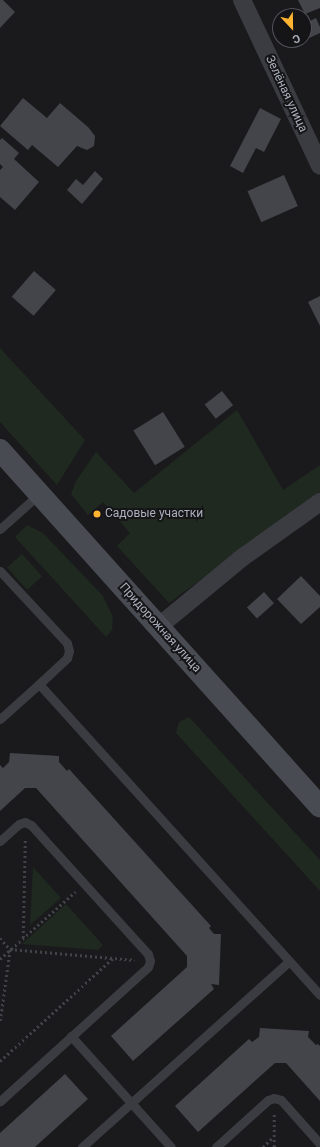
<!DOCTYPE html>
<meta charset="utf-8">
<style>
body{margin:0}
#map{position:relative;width:320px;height:1147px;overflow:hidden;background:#1a1a1d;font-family:Roboto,sans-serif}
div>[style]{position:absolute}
.green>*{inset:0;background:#1f2920;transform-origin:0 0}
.building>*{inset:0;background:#44454a;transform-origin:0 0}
.path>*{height:2.5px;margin-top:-1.25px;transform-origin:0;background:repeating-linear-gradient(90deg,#414349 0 2px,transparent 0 5px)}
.service>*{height:9px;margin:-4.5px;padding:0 4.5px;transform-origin:4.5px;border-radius:4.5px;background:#3b3c42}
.minor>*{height:18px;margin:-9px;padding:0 9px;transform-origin:9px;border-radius:9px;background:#3b3c42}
.secondary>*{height:22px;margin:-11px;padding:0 11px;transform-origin:11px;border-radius:11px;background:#484b52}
.dots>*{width:11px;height:11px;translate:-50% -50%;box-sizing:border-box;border:2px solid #151518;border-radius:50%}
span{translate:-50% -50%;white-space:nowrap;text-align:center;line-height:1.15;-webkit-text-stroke:4px #151518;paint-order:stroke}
.street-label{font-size:12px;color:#acb1bd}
.poi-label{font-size:12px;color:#acb1bd}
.left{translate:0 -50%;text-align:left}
.north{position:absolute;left:272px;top:8px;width:40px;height:40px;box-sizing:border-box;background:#151518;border:1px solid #51535a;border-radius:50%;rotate:158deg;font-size:11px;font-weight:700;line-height:16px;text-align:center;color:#acb1bd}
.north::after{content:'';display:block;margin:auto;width:14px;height:18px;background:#ffb430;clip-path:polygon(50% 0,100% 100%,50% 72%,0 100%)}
</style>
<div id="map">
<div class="green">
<i style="clip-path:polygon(0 348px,85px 440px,57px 485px,0 422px)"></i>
<i style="clip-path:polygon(237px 410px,283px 490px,320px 465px,320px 492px,169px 603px,117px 546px,130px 533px,103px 502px,88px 515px,71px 494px,76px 481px,96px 452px,134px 493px)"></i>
<i style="clip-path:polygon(27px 525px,43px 533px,103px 596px,113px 617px,112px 630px,106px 637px,15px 537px)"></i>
<i style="left:22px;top:554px;width:30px;height:20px;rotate:48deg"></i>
<i style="clip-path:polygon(189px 717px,320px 860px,320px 891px,176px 733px,179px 722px)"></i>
<i style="clip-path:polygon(33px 867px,61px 898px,30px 925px)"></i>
<i style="clip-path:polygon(66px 904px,103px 945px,98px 950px,22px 944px)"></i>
</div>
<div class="building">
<i style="clip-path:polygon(0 0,3px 0,15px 12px,0 28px)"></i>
<i style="clip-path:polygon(298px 0,320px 0,320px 8px,305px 14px)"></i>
<i style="clip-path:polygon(316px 18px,320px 27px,320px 33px,292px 46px,289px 40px,304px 40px,304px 24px)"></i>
<i style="clip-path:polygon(23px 98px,47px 118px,60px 103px,88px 127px,95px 136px,94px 146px,87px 150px,77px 146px,58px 167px,32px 145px,28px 150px,0 126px)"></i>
<i style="clip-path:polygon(260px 108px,281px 119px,264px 152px,256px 148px,243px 173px,230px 166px)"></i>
<i style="clip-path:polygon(2px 138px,19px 153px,14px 159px,39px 182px,15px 210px,0 197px,0 170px,3px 167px,0 164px,0 140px)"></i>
<i style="clip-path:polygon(95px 171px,103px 179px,82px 204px,67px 190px,76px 179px,83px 185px)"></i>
<i style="left:284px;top:175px;width:34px;height:40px;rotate:66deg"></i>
<i style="left:34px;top:271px;width:29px;height:34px;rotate:41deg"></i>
<i style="clip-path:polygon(320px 296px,320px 326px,308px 302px)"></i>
<i style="left:222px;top:391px;width:18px;height:22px;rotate:52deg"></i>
<i style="left:163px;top:412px;width:41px;height:35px;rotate:58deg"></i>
<i style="clip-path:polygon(301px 576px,320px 596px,320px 607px,301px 624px,277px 599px)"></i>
<i style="left:264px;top:592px;width:15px;height:23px;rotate:48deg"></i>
<i style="clip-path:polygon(10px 753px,59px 756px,59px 762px,67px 771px,69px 769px,211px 926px,209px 928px,214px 934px,221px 934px,219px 985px,211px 984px,214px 989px,133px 1061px,111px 1036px,187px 967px,187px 956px,36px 788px,25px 788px,0 811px,0 765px,3px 768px,9px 762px)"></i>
<i style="clip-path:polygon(260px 1028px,309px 1031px,308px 1037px,316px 1045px,318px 1044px,320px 1046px,320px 1101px,286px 1063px,275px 1063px,198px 1132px,175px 1106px,249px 1039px,252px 1042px,259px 1037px)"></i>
<i style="clip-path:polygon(65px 1074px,88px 1099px,35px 1147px,0 1147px,0 1133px)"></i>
</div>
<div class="path">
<i style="left:0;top:938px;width:15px;rotate:48deg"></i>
<i style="left:23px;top:938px;width:99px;rotate:-88.8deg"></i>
<i style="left:0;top:959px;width:101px;rotate:-41.8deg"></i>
<i style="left:0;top:1021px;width:73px;rotate:-82.1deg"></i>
<i style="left:10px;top:949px;width:125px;rotate:5deg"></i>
<i style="left:0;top:1061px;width:153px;rotate:-42.3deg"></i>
<i style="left:263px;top:1147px;width:14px;rotate:-45deg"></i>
<i style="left:274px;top:1147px;width:35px;rotate:-90deg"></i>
</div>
<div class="service">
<i style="left:0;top:529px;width:52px;rotate:-41.9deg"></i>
<i style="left:0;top:571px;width:98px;rotate:47.1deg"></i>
<i style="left:67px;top:643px;width:8px;rotate:76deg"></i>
<i style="left:69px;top:651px;width:7px;rotate:106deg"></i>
<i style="left:67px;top:658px;width:38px;rotate:137deg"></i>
<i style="left:0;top:719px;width:52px;rotate:-41.9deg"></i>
<i style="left:39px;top:684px;width:419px;rotate:47.9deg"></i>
<i style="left:0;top:841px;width:25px;rotate:-42deg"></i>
<i style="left:19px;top:824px;width:6px;rotate:-18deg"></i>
<i style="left:25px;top:822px;width:7px;rotate:27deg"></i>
<i style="left:31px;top:825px;width:174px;rotate:47.8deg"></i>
<i style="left:148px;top:954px;width:7px;rotate:74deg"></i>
<i style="left:150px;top:961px;width:6px;rotate:108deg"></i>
<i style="left:148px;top:967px;width:200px;rotate:137.8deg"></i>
<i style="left:71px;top:1036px;width:149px;rotate:48deg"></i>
<i style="left:82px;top:1147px;width:278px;rotate:-41.9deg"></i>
<i style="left:216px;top:1147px;width:70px;rotate:-42.1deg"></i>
<i style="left:268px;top:1100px;width:6px;rotate:-18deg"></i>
<i style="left:274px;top:1098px;width:7px;rotate:16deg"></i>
<i style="left:281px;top:1100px;width:59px;rotate:48.4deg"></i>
</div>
<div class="minor">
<i style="left:242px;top:0;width:183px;rotate:64.8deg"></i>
<i style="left:158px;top:627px;width:110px;rotate:-39.5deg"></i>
<i style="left:243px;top:557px;width:95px;rotate:-35.5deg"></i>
</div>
<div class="secondary">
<i style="left:0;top:450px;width:479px;rotate:48.1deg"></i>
</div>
<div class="dots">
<i style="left:97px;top:514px;background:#ffb430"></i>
</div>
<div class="street-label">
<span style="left:286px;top:94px;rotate:65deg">Зелёная улица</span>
<span style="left:160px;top:628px;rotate:48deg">Придорожная улица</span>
</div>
<div class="poi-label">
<span class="left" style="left:105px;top:514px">Садовые участки</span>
</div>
<div class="north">С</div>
</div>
